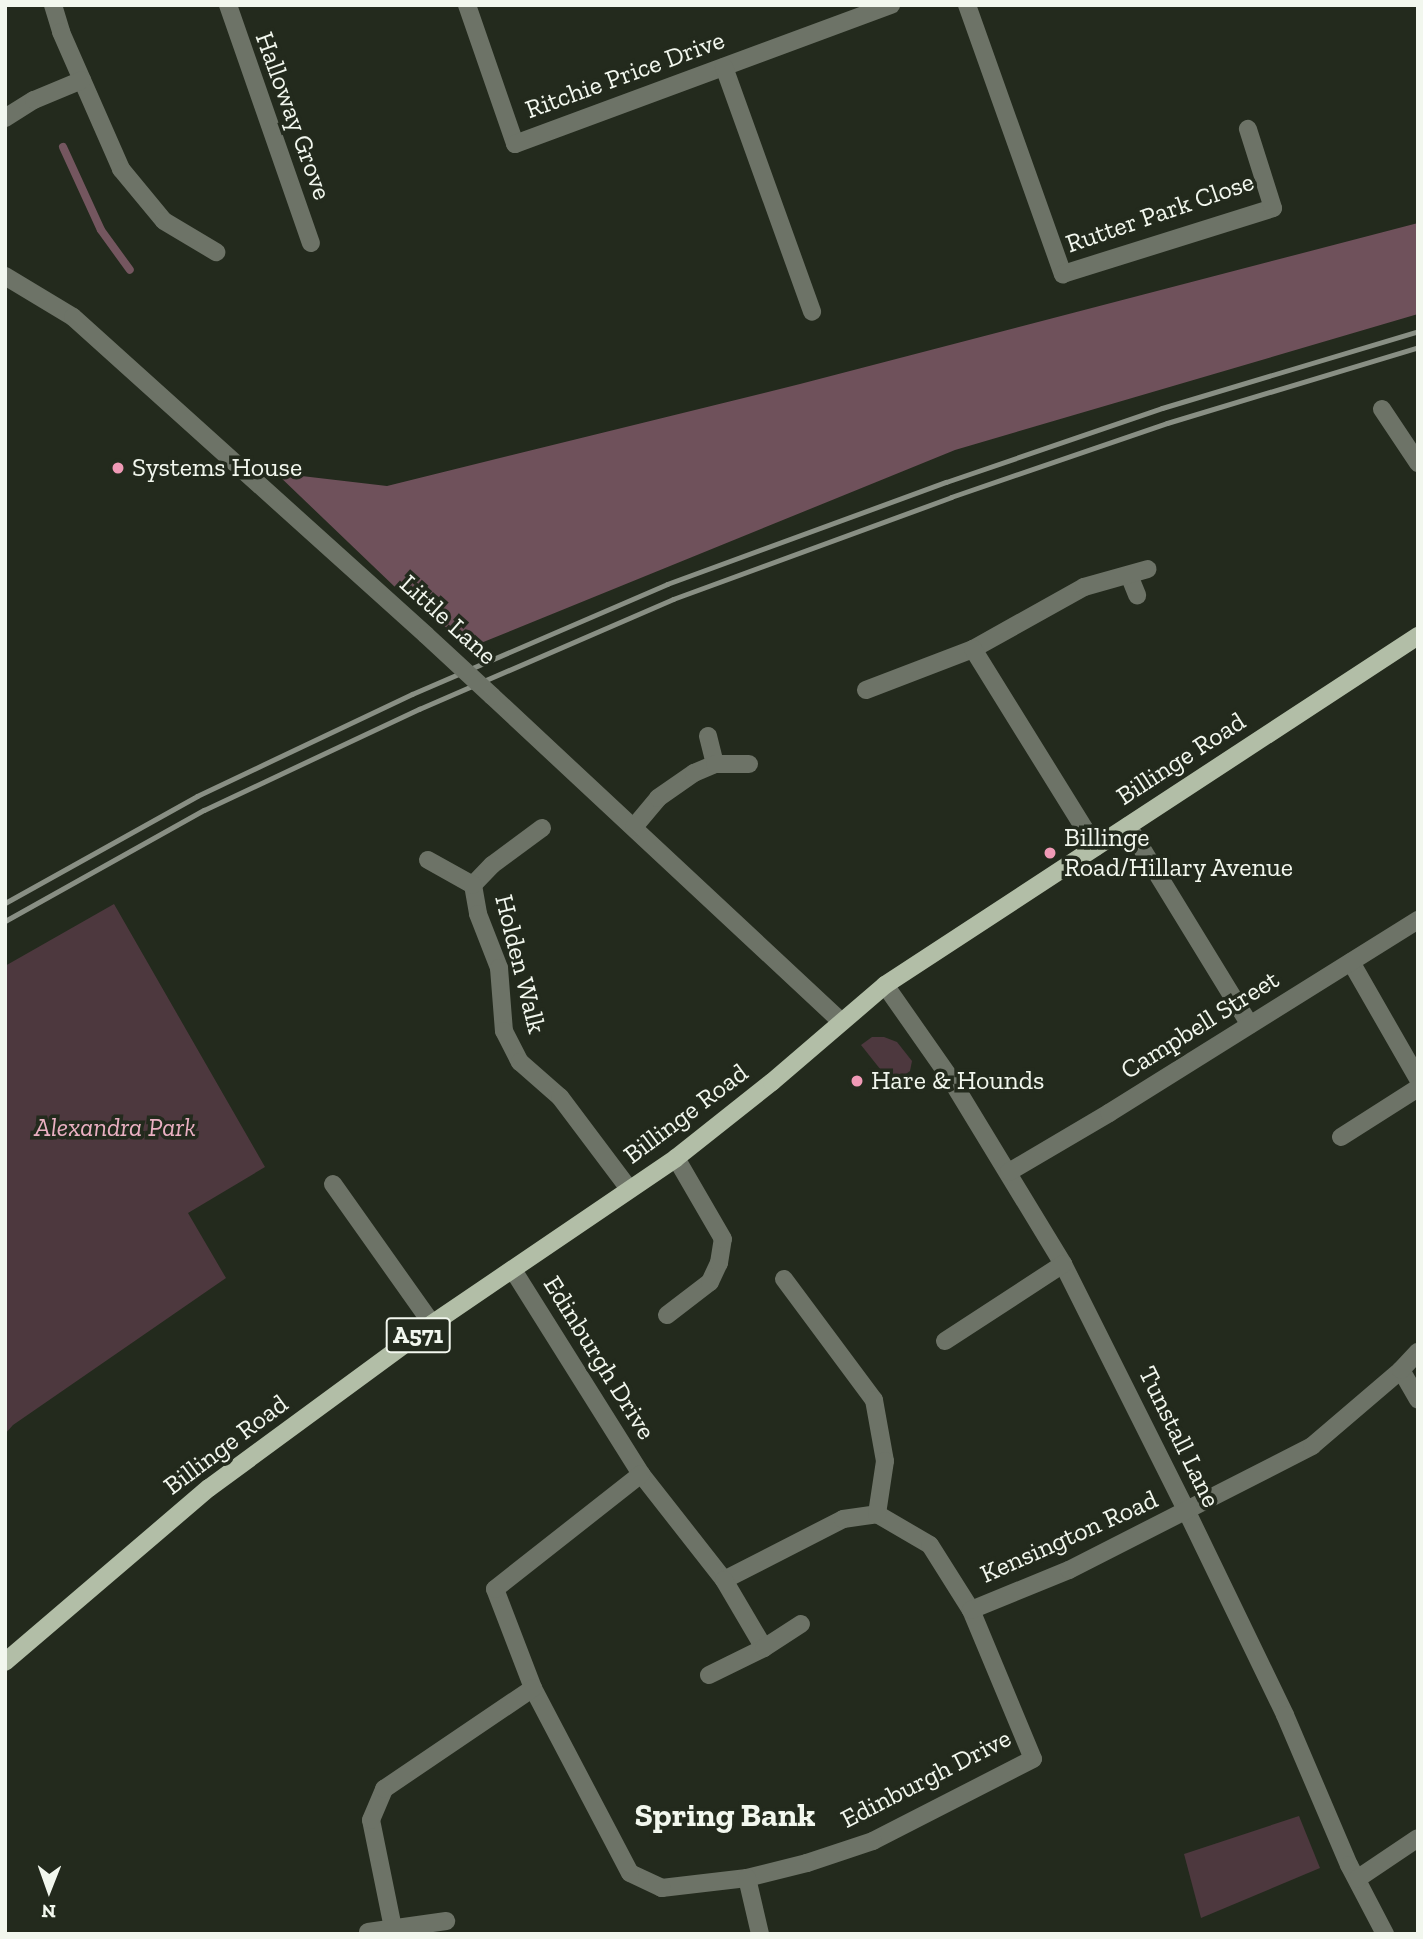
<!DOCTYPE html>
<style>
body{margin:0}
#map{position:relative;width:1423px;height:1939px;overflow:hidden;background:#232a1d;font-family:"Zilla Slab",serif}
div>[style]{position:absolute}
.green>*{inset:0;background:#4d383e}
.forest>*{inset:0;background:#6f515b}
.stream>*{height:8px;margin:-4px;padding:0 4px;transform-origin:4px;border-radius:4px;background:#74565f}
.minor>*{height:18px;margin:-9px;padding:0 9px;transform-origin:9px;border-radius:9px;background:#6d7367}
.major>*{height:18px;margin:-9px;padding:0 9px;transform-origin:9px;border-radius:9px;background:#b2bea7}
.rail>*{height:5px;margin:-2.5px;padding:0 2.5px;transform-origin:2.5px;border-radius:2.5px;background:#898f84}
.minor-bridge>*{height:18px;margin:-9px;padding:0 9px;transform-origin:9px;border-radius:9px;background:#6d7367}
.dots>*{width:19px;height:19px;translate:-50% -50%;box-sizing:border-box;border:4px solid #232a1d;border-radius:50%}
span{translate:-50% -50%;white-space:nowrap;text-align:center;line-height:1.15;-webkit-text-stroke:7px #232a1d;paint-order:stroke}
.shield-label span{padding:2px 5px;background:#232a1d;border:2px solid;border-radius:5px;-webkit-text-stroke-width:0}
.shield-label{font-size:24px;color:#f2f7ee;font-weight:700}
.street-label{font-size:26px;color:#f2f7ee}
.poi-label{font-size:26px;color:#f2f7ee}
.left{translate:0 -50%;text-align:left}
.park-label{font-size:26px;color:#eab0c2;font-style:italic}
.district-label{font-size:33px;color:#f2f7ee;font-weight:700}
.frame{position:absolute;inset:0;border:7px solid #f2f7ee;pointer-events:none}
.north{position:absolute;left:14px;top:1855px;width:70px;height:70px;-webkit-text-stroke:5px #232a1d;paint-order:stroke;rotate:181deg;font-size:19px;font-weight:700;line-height:28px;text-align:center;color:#f2f7ee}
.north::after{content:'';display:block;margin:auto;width:24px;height:32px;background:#f2f7ee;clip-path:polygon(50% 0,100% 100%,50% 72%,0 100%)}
</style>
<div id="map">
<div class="green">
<i style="clip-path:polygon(114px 904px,265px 1167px,188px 1213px,226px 1278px,13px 1425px,5px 1434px,5px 966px)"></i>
<i style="clip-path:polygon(872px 1037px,884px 1037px,897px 1042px,912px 1061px,910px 1071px,892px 1084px,861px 1045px)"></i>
<i style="clip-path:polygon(1299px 1816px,1320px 1868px,1201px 1918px,1184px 1854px)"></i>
</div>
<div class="forest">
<i style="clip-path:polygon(1418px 223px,1418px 314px,955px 450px,471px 647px,396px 588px,276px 473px,387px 486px,800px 384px)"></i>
</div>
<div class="stream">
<i style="left:63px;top:147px;width:91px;rotate:65.4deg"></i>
<i style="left:101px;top:230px;width:49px;rotate:54.1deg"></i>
</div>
<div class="minor">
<i style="left:53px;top:5px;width:28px;rotate:73deg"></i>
<i style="left:61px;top:32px;width:150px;rotate:66.3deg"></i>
<i style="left:121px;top:169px;width:67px;rotate:50.4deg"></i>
<i style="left:164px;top:221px;width:61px;rotate:30.8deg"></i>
<i style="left:228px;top:5px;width:252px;rotate:70.8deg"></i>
<i style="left:467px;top:5px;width:147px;rotate:70.9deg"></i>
<i style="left:515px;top:144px;width:401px;rotate:-20.3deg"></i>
<i style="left:967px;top:5px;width:286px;rotate:70.4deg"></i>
<i style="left:1063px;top:274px;width:220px;rotate:-17.4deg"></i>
<i style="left:1273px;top:208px;width:83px;rotate:-107.6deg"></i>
<i style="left:724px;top:67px;width:260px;rotate:70.2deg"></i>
<i style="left:5px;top:118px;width:34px;rotate:-32deg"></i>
<i style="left:34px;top:100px;width:52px;rotate:-22.6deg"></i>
<i style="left:5px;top:276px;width:79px;rotate:31.1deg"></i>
<i style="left:73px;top:317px;width:475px;rotate:42deg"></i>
<i style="left:1382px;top:409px;width:65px;rotate:56.3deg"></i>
<i style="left:1129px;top:575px;width:22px;rotate:68deg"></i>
<i style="left:973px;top:649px;width:127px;rotate:-29.2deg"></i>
<i style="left:1084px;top:587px;width:66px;rotate:-15.7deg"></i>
<i style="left:866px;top:690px;width:115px;rotate:-21deg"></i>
<i style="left:973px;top:649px;width:233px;rotate:58.2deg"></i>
<i style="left:492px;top:696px;width:477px;rotate:43deg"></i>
<i style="left:708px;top:736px;width:29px;rotate:76deg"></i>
<i style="left:1128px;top:826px;width:233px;rotate:58.5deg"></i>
<i style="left:634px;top:827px;width:38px;rotate:-50deg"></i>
<i style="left:658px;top:798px;width:44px;rotate:-34.8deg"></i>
<i style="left:694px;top:773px;width:23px;rotate:-23deg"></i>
<i style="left:715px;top:764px;width:34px"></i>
<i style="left:542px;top:828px;width:62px;rotate:143.5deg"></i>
<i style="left:492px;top:865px;width:28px;rotate:134deg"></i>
<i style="left:473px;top:885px;width:29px;rotate:80deg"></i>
<i style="left:478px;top:914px;width:58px;rotate:68.7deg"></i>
<i style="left:499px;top:968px;width:63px;rotate:85.5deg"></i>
<i style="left:504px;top:1031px;width:35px;rotate:63deg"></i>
<i style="left:520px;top:1062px;width:53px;rotate:41.2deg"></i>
<i style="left:560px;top:1097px;width:115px;rotate:53.1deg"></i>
<i style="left:428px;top:860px;width:51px;rotate:29.1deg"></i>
<i style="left:1351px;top:962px;width:135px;rotate:60.2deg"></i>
<i style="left:885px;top:985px;width:113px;rotate:55deg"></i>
<i style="left:950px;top:1078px;width:218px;rotate:58.7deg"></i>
<i style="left:1063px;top:1264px;width:277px;rotate:63.4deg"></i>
<i style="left:1187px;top:1512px;width:225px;rotate:64.2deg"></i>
<i style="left:1285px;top:1715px;width:163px;rotate:66.9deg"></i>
<i style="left:1349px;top:1865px;width:78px;rotate:62.4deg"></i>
<i style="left:1341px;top:1137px;width:91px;rotate:-32.5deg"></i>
<i style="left:1009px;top:1172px;width:116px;rotate:-30.5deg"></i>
<i style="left:1109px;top:1113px;width:364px;rotate:-32deg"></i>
<i style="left:333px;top:1184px;width:171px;rotate:54.7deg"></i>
<i style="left:513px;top:1270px;width:241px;rotate:57.9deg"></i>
<i style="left:641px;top:1474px;width:135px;rotate:51.9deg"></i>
<i style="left:724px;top:1580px;width:134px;rotate:-27.1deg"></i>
<i style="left:843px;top:1519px;width:34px;rotate:-8deg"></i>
<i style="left:877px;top:1514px;width:61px;rotate:30.3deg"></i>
<i style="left:930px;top:1545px;width:77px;rotate:57.8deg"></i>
<i style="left:971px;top:1610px;width:161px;rotate:67.4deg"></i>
<i style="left:1033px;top:1759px;width:180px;rotate:152.9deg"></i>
<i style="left:873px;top:1841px;width:70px;rotate:161.6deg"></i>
<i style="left:807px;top:1863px;width:62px;rotate:166deg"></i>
<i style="left:747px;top:1878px;width:86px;rotate:173.3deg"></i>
<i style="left:662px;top:1888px;width:35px;rotate:-155deg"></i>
<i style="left:630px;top:1873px;width:209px;rotate:-117.7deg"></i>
<i style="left:533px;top:1688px;width:106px;rotate:-111deg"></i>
<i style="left:495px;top:1589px;width:186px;rotate:-38.2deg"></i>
<i style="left:784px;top:1279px;width:151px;rotate:53.4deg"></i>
<i style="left:874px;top:1400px;width:62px;rotate:79.8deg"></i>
<i style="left:885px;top:1461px;width:54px;rotate:98.6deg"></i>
<i style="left:667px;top:1315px;width:54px;rotate:-37.5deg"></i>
<i style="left:710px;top:1282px;width:21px;rotate:-65deg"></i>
<i style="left:719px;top:1263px;width:24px;rotate:-81deg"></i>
<i style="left:723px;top:1239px;width:94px;rotate:-120.1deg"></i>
<i style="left:945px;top:1341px;width:141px;rotate:-33.1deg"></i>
<i style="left:1401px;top:1370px;width:34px;rotate:60deg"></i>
<i style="left:724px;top:1580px;width:79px;rotate:59.5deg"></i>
<i style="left:971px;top:1610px;width:106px;rotate:-22.2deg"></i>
<i style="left:1069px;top:1570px;width:273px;rotate:-27deg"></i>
<i style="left:1312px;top:1446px;width:117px;rotate:-40.5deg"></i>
<i style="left:1401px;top:1370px;width:25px;rotate:-47deg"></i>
<i style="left:709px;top:1675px;width:61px;rotate:-26.1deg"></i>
<i style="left:764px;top:1648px;width:44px;rotate:-33deg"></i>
<i style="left:747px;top:1878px;width:57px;rotate:76.9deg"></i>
<i style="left:1357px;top:1879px;width:73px;rotate:-33.9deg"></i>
<i style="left:393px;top:1928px;width:110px;rotate:-101.5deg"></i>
<i style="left:371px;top:1820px;width:34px;rotate:-67deg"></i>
<i style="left:384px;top:1789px;width:180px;rotate:-34.1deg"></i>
<i style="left:368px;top:1932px;width:79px;rotate:-8deg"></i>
</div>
<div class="major">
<i style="left:5px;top:1662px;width:268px;rotate:-40.5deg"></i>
<i style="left:209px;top:1488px;width:277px;rotate:-36.3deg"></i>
<i style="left:432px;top:1324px;width:295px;rotate:-34.2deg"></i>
<i style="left:676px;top:1158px;width:122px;rotate:-38.4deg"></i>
<i style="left:772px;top:1082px;width:149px;rotate:-40.6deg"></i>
<i style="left:885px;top:985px;width:637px;rotate:-33.22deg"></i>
</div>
<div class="rail">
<i style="left:5px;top:903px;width:220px;rotate:-29.1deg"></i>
<i style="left:197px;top:796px;width:238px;rotate:-25.4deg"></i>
<i style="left:412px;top:694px;width:278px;rotate:-23.3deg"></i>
<i style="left:667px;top:584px;width:297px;rotate:-20.1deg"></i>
<i style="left:946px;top:482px;width:228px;rotate:-18.9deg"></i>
<i style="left:1162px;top:408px;width:267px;rotate:-16.7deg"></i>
<i style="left:5px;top:921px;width:228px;rotate:-29.2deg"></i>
<i style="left:204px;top:810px;width:238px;rotate:-25.2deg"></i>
<i style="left:419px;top:709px;width:277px;rotate:-23.4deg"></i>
<i style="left:673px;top:599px;width:296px;rotate:-20.1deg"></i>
<i style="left:951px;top:497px;width:228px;rotate:-18.9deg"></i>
<i style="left:1167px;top:423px;width:262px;rotate:-16.8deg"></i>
</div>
<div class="minor-bridge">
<i style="left:426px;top:635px;width:90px;rotate:42.7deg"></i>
</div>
<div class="dots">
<i style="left:118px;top:468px;background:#f09ab6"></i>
<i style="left:1050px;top:853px;background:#f09ab6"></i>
<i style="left:857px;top:1081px;background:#f09ab6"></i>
</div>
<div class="shield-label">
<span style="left:418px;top:1335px">A571</span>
</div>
<div class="street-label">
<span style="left:625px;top:75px;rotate:-20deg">Ritchie Price Drive</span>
<span style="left:293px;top:116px;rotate:70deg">Halloway Grove</span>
<span style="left:1160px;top:213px;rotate:-19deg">Rutter Park Close</span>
<span style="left:448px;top:620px;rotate:42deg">Little Lane</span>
<span style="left:1181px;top:759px;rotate:-33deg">Billinge Road</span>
<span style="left:520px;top:964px;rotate:76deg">Holden Walk</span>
<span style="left:1200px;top:1025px;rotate:-32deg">Campbell Street</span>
<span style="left:686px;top:1114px;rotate:-37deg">Billinge Road</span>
<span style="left:599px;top:1358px;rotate:58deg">Edinburgh Drive</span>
<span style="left:1179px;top:1437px;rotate:64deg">Tunstall Lane</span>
<span style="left:226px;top:1445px;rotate:-37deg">Billinge Road</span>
<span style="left:1069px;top:1537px;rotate:-24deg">Kensington Road</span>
<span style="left:926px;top:1779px;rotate:-27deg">Edinburgh Drive</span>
</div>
<div class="poi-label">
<span class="left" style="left:132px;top:468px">Systems House</span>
<span class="left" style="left:1064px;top:853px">Billinge<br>Road/Hillary Avenue</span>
<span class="left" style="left:871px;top:1081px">Hare &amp; Hounds</span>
</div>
<div class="park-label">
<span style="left:115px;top:1128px">Alexandra Park</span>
</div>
<div class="district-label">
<span style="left:725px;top:1815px">Spring Bank</span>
</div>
<div class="frame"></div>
<div class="north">N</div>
</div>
